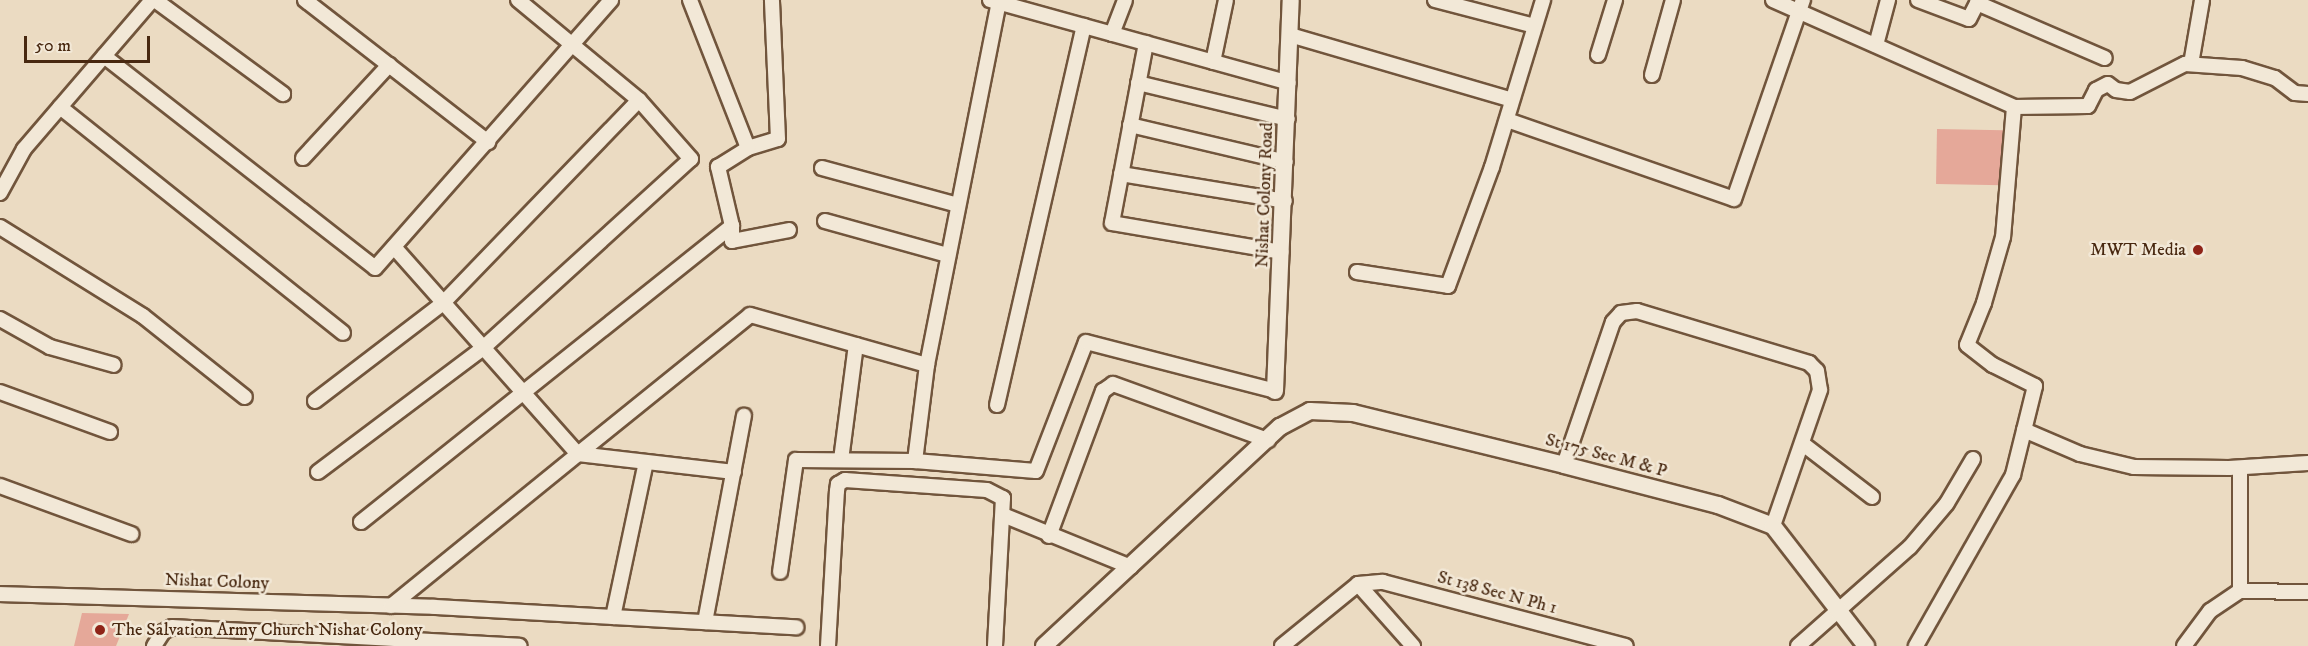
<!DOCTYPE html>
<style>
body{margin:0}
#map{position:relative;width:2308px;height:646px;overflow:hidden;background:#ebdbc2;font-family:"IM FELL DW Pica",serif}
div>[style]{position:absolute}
.building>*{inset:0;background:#e5a899;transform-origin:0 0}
.roads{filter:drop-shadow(2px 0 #71553c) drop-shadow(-2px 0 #71553c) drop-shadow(0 2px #71553c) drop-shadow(0 -2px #71553c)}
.minor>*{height:14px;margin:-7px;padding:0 7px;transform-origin:7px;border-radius:7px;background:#f2e8d7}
.tertiary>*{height:16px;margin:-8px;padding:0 8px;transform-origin:8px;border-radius:8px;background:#f2e8d7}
.dots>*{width:16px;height:16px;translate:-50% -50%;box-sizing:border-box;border:3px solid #f2e8d7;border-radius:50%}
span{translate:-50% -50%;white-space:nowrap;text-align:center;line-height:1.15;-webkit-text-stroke:5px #f2e8d7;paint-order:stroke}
.street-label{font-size:18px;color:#482810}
.poi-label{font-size:18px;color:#482810}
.right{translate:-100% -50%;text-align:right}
.left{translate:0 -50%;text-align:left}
.scale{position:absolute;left:24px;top:36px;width:126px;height:27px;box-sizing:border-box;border:3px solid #482810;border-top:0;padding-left:8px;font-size:18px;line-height:21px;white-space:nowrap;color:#482810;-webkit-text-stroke:4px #f2e8d7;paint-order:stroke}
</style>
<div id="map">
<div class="building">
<i style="left:1937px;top:129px;width:66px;height:55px;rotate:1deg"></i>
<i style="clip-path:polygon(82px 613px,129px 614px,116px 646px,74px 646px)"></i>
</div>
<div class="roads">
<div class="minor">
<i style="left:155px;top:0;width:159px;rotate:36.3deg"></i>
<i style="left:305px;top:0;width:232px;rotate:37.8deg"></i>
<i style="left:990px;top:0;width:310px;rotate:15.5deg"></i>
<i style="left:1435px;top:0;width:103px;rotate:14.6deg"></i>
<i style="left:1773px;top:0;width:264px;rotate:23.9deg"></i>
<i style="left:2014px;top:107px;width:130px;rotate:94.8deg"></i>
<i style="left:2003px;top:237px;width:69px;rotate:106.1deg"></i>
<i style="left:1984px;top:303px;width:45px;rotate:112deg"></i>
<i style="left:1967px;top:345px;width:33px;rotate:38deg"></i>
<i style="left:1993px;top:365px;width:47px;rotate:26.6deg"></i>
<i style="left:2035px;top:386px;width:92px;rotate:103.9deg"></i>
<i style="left:2013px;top:475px;width:197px;rotate:119.6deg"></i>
<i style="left:1918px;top:0;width:54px;rotate:20.4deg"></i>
<i style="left:1969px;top:19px;width:18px;rotate:-63deg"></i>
<i style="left:1977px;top:3px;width:139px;rotate:23.3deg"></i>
<i style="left:1112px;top:34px;width:36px;rotate:-69deg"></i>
<i style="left:1290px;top:35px;width:231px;rotate:16.3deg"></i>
<i style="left:1146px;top:43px;width:183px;rotate:100.7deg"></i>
<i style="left:1112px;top:223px;width:172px;rotate:9.7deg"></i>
<i style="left:1876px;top:45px;width:47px;rotate:-75.1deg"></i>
<i style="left:1598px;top:55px;width:58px;rotate:-72.8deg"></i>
<i style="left:104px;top:56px;width:344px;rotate:38deg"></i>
<i style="left:375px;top:268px;width:357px;rotate:-48.6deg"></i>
<i style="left:1213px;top:62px;width:63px;rotate:-78.2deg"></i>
<i style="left:2191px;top:64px;width:65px;rotate:-80.2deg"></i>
<i style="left:1652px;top:75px;width:78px;rotate:-74.4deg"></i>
<i style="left:1138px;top:83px;width:154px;rotate:13.5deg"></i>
<i style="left:60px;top:107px;width:362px;rotate:38.6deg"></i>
<i style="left:2014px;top:107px;width:74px;rotate:-0.8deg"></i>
<i style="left:2088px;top:106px;width:18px;rotate:-63deg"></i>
<i style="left:2096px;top:90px;width:13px;rotate:-27deg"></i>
<i style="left:2108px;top:84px;width:10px;rotate:37deg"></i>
<i style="left:2116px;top:90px;width:14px;rotate:8deg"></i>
<i style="left:2130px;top:92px;width:62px;rotate:-27deg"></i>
<i style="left:2185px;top:64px;width:57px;rotate:4deg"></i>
<i style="left:2242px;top:68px;width:34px;rotate:17deg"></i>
<i style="left:2275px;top:78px;width:25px;rotate:37deg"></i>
<i style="left:2295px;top:93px;width:13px;rotate:4deg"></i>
<i style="left:1507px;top:120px;width:240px;rotate:19.2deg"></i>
<i style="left:1734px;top:199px;width:211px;rotate:-70.9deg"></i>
<i style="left:1130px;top:125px;width:160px;rotate:13.3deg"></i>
<i style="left:748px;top:148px;width:31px;rotate:-17deg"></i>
<i style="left:778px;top:139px;width:139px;rotate:-92.5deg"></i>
<i style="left:303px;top:158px;width:127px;rotate:-47.2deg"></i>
<i style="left:822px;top:168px;width:141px;rotate:15.2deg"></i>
<i style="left:1121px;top:174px;width:166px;rotate:9.3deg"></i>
<i style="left:0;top:193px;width:50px;rotate:-61.4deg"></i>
<i style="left:24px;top:149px;width:196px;rotate:-49.3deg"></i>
<i style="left:825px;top:221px;width:128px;rotate:15.5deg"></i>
<i style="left:732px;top:226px;width:15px;rotate:90deg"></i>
<i style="left:732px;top:241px;width:58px;rotate:-10.9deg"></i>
<i style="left:0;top:227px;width:168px;rotate:31.9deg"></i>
<i style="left:143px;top:316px;width:130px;rotate:38.5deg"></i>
<i style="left:394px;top:247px;width:277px;rotate:48.4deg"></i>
<i style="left:578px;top:454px;width:221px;rotate:-38.9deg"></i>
<i style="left:750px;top:315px;width:184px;rotate:15.8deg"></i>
<i style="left:927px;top:365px;width:97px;rotate:97.1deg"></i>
<i style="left:915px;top:461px;width:119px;rotate:-179.5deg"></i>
<i style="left:796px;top:460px;width:113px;rotate:98.1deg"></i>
<i style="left:1357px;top:272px;width:92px;rotate:8.7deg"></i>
<i style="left:1448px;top:286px;width:127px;rotate:-69.7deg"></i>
<i style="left:1492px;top:167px;width:175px;rotate:-73deg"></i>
<i style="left:0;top:319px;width:57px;rotate:29.2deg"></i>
<i style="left:50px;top:347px;width:66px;rotate:15.7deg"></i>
<i style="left:927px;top:365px;width:372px;rotate:-78.8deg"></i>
<i style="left:0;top:392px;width:117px;rotate:20deg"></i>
<i style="left:315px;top:401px;width:161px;rotate:-37.4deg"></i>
<i style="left:443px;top:303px;width:282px;rotate:-46deg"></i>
<i style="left:997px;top:405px;width:389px;rotate:-77.1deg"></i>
<i style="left:2024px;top:430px;width:61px;rotate:23.2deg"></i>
<i style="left:2080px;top:454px;width:56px;rotate:13.5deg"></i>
<i style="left:2134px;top:467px;width:95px;rotate:0.6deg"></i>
<i style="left:2229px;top:468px;width:79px;rotate:-3.6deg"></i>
<i style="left:1803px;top:444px;width:87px;rotate:37.5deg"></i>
<i style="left:841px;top:460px;width:116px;rotate:-82.6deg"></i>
<i style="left:915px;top:461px;width:121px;rotate:4.7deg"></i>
<i style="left:1036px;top:471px;width:138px;rotate:-68.8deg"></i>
<i style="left:1086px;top:342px;width:195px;rotate:14.5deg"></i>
<i style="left:1564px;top:465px;width:151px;rotate:-71.1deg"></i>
<i style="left:1613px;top:322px;width:12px;rotate:-48deg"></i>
<i style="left:1621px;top:313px;width:16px;rotate:-7deg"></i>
<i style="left:1637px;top:311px;width:180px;rotate:16.8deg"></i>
<i style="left:1809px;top:363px;width:11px;rotate:45deg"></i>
<i style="left:1817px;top:371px;width:19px;rotate:81deg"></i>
<i style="left:1820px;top:390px;width:144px;rotate:109.1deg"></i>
<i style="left:2240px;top:468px;width:123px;rotate:90deg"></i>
<i style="left:318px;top:472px;width:206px;rotate:-36.9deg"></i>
<i style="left:483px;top:348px;width:281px;rotate:-42.3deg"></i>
<i style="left:691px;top:159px;width:79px;rotate:-131.4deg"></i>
<i style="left:639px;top:100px;width:157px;rotate:-140.4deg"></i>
<i style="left:0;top:486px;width:140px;rotate:20.1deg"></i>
<i style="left:1003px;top:515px;width:138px;rotate:22.1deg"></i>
<i style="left:361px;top:522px;width:475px;rotate:-38.6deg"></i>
<i style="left:732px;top:226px;width:61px;rotate:-103.3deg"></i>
<i style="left:718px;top:167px;width:36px;rotate:-32deg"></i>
<i style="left:748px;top:148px;width:159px;rotate:-111.4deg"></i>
<i style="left:1049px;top:536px;width:155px;rotate:-69.6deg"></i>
<i style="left:1103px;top:391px;width:12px;rotate:-35deg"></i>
<i style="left:1113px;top:384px;width:165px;rotate:19.9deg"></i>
<i style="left:1358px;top:584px;width:25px;rotate:-5deg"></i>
<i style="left:1383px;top:582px;width:251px;rotate:14.8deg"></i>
<i style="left:1358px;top:584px;width:83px;rotate:48.4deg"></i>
<i style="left:0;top:594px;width:434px;rotate:1.7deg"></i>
<i style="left:434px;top:607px;width:363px;rotate:3.2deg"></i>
<i style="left:391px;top:606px;width:241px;rotate:-39.1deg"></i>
<i style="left:578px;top:454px;width:157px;rotate:6.6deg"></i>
<i style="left:613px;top:617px;width:158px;rotate:-78deg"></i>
<i style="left:705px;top:622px;width:210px;rotate:-79.3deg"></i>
<i style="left:154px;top:646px;width:17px;rotate:-57deg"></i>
<i style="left:163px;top:632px;width:10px;rotate:-29deg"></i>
<i style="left:172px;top:627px;width:348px;rotate:3.1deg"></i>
<i style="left:828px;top:646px;width:155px;rotate:-86.7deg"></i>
<i style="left:837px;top:491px;width:7px;rotate:-82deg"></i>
<i style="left:838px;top:484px;width:8px;rotate:-30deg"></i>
<i style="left:845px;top:480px;width:142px;rotate:4deg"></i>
<i style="left:987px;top:490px;width:18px;rotate:27deg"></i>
<i style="left:1003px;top:498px;width:148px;rotate:93.1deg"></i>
<i style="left:1282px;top:646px;width:98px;rotate:-39.2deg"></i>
<i style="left:1798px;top:646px;width:149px;rotate:-41.5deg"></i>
<i style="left:1910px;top:547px;width:57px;rotate:-49.9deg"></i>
<i style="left:1947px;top:503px;width:51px;rotate:-59.4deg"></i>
<i style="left:2184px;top:646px;width:44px;rotate:-53.4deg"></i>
<i style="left:2210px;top:611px;width:36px;rotate:-34deg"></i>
<i style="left:2240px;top:591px;width:68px;rotate:0.8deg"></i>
</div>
<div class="tertiary">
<i style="left:1275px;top:391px;width:391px;rotate:-87.7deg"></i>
<i style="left:1044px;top:646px;width:322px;rotate:-42.9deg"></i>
<i style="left:1280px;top:427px;width:34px;rotate:-28deg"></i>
<i style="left:1310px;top:411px;width:43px;rotate:2.7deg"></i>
<i style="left:1353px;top:413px;width:217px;rotate:13.8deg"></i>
<i style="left:1564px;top:465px;width:159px;rotate:14.6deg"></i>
<i style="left:1718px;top:505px;width:59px;rotate:20.9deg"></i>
<i style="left:1773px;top:526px;width:152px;rotate:52.2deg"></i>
</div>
</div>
<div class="dots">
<i style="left:2198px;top:250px;background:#8f2418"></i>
<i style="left:100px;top:630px;background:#8f2418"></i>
</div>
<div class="street-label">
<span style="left:1265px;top:195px;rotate:-88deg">Nishat Colony Road</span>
<span style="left:1606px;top:456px;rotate:15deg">St 175 Sec M &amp; P</span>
<span style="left:217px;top:582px;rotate:2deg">Nishat Colony</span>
<span style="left:1497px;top:593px;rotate:15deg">St 138 Sec N Ph 1</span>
</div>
<div class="poi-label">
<span class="right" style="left:2186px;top:250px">MWT Media</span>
<span class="left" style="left:112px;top:630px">The Salvation Army Church Nishat Colony</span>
</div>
<div class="scale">50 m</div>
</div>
